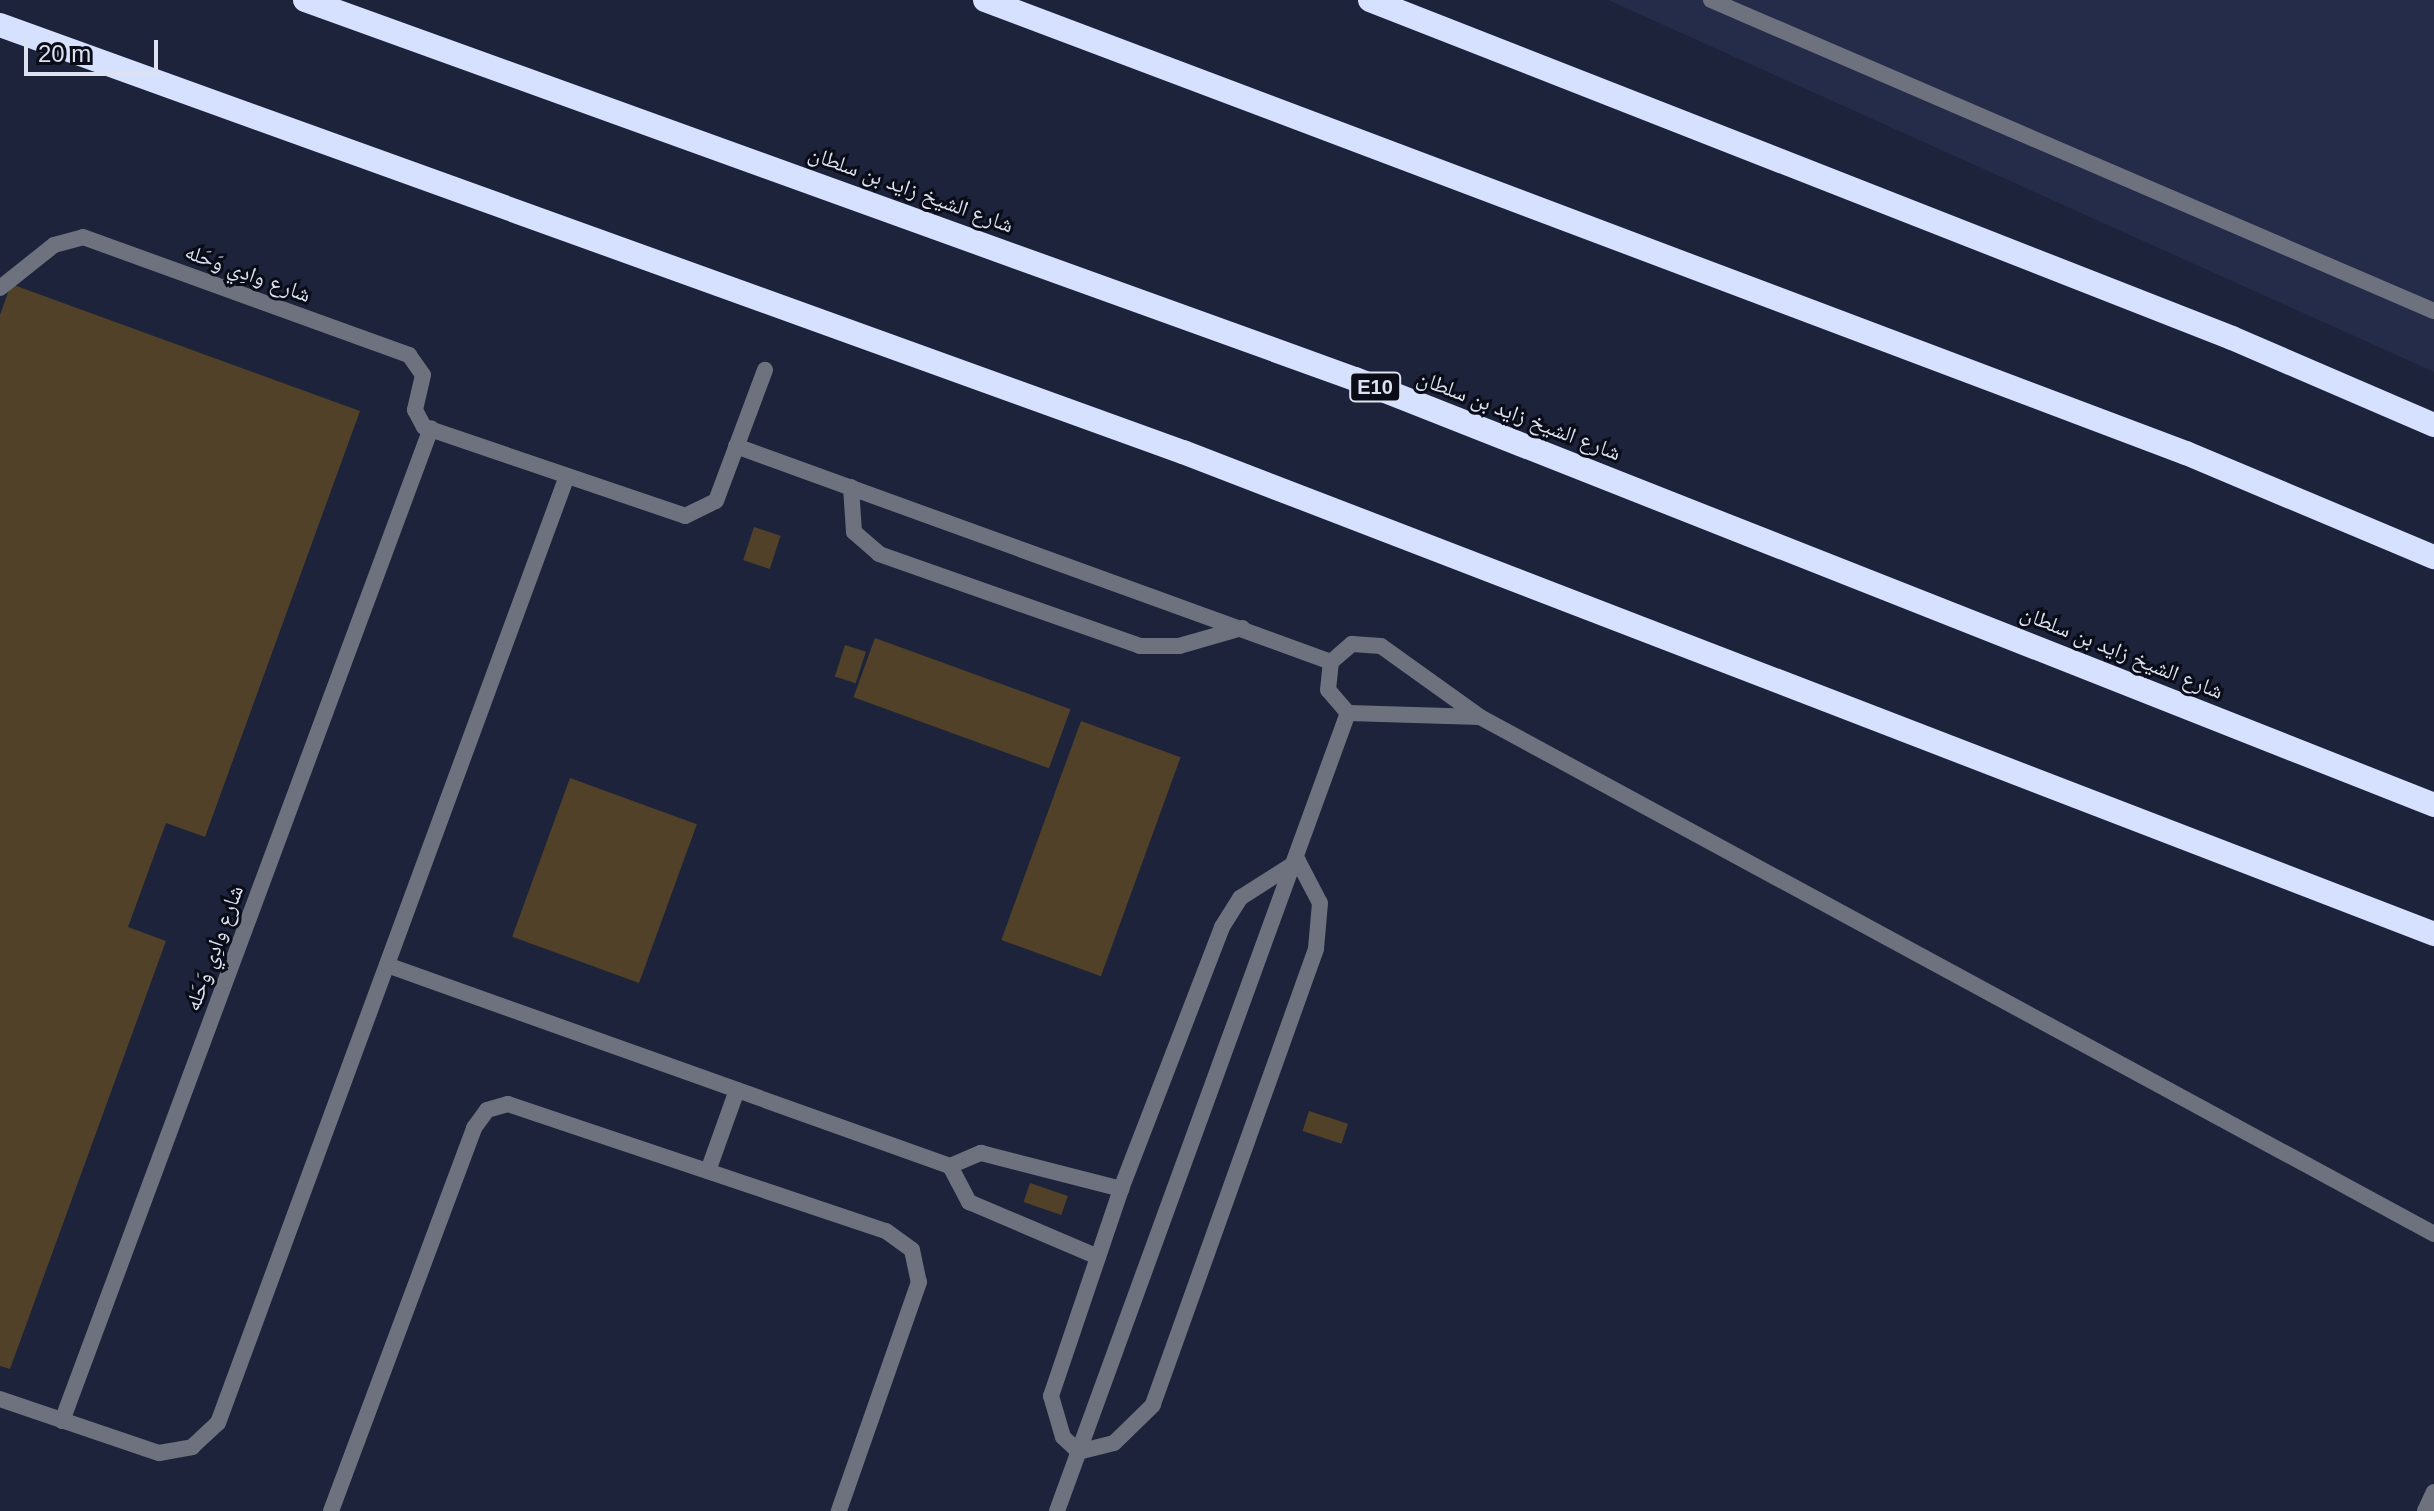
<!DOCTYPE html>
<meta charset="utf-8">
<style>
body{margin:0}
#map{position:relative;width:2434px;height:1511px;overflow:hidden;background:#1c233a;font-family:Arial,"Noto Naskh Arabic",sans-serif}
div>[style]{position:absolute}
.built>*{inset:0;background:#242c49}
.building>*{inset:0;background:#514128;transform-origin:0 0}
.lane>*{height:16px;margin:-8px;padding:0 8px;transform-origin:8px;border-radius:8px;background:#6e727e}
.street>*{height:16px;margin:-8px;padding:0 8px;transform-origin:8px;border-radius:8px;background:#6e727e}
.highway>*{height:24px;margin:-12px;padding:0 12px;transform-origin:12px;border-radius:12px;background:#d6e0ff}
span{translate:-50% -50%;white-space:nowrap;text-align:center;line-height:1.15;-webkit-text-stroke:6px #0a0d17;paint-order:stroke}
.shield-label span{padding:2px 6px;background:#0a0d17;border:2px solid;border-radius:6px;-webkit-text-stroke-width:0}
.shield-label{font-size:20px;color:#dde2f2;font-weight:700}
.street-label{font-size:22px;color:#dde2f2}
.scale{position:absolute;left:24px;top:40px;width:134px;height:36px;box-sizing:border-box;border:4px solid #dde2f2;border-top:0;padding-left:10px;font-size:24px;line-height:28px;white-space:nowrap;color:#dde2f2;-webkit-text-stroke:6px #0a0d17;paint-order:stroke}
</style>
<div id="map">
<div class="built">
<i style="clip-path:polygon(1608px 0,2434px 0,2434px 372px)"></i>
</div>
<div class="building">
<i style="clip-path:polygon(11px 284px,360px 411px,205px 837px,166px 823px,128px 927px,166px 941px,10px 1369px,0 1366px,0 315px)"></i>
<i style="left:754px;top:527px;width:28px;height:35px;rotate:18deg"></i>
<i style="left:875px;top:638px;width:208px;height:63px;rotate:20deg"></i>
<i style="left:845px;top:645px;width:22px;height:33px;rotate:18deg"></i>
<i style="left:1081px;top:721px;width:106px;height:233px;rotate:20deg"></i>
<i style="left:570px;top:778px;width:135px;height:169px;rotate:20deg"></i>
<i style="left:1309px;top:1111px;width:41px;height:21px;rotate:18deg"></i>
<i style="left:1030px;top:1183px;width:40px;height:20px;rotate:19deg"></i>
</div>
<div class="lane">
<i style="left:0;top:288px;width:69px;rotate:-38.5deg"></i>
<i style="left:54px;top:245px;width:30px;rotate:-15deg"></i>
<i style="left:83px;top:237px;width:347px;rotate:19.9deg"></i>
<i style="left:409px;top:355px;width:24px;rotate:55deg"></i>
<i style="left:423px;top:375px;width:36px;rotate:103deg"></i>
<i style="left:415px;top:410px;width:19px;rotate:62deg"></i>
<i style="left:424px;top:427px;width:276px;rotate:18.8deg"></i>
<i style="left:685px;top:516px;width:34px;rotate:-26deg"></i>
<i style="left:716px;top:501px;width:140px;rotate:-69.5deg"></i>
<i style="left:736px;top:446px;width:633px;rotate:19.95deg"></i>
<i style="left:851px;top:487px;width:45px;rotate:86.2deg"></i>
<i style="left:854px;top:532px;width:33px;rotate:41deg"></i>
<i style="left:879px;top:554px;width:277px;rotate:19.4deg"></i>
<i style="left:1140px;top:646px;width:39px"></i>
<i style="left:1179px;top:646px;width:66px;rotate:-15.9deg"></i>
<i style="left:1480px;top:717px;width:132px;rotate:-178.3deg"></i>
<i style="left:1348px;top:713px;width:30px;rotate:-131deg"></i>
<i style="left:1328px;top:690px;width:28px;rotate:-84deg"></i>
<i style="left:1331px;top:662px;width:28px;rotate:-41deg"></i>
<i style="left:1352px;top:644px;width:29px;rotate:4deg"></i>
<i style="left:1381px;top:646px;width:122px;rotate:35.6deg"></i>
<i style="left:1480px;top:717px;width:1085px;rotate:28.45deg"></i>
<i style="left:1298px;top:861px;width:47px;rotate:62.4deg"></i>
<i style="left:1320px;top:903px;width:46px;rotate:95deg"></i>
<i style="left:1316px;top:949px;width:484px;rotate:109.7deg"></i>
<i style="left:1153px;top:1405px;width:54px;rotate:135.7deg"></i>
<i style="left:1114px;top:1443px;width:36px;rotate:166deg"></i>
<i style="left:1079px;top:1452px;width:22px;rotate:-137deg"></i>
<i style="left:1063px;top:1437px;width:43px;rotate:-106.3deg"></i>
<i style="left:1051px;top:1396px;width:219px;rotate:-71.3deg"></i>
<i style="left:1121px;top:1189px;width:281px;rotate:-68.9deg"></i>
<i style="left:1222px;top:927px;width:34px;rotate:-58deg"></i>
<i style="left:1240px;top:898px;width:69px;rotate:-32.5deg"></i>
<i style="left:387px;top:965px;width:598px;rotate:19.65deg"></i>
<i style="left:950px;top:1166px;width:34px;rotate:-23deg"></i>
<i style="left:981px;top:1153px;width:145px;rotate:14.4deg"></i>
<i style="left:950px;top:1166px;width:41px;rotate:62.2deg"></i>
<i style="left:969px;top:1202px;width:140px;rotate:23.1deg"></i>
<i style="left:708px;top:1171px;width:86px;rotate:-70.3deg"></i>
<i style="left:0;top:1399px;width:168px;rotate:18.8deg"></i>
<i style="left:159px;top:1453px;width:34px;rotate:-10deg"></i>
<i style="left:192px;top:1447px;width:35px;rotate:-43deg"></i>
<i style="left:218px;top:1423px;width:1009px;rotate:-69.77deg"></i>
<i style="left:62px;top:1421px;width:1059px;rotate:-69.61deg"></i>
<i style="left:331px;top:1511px;width:409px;rotate:-69.5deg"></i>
<i style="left:474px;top:1128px;width:22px;rotate:-54deg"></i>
<i style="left:487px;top:1110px;width:22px;rotate:-16deg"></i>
<i style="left:508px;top:1104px;width:399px;rotate:18.6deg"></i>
<i style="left:886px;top:1231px;width:32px;rotate:36deg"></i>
<i style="left:912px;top:1250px;width:33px;rotate:78deg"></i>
<i style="left:919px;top:1282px;width:243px;rotate:109.3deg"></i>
<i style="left:1057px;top:1511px;width:849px;rotate:-69.97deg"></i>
<i style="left:2425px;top:1511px;width:21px;rotate:-65deg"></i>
</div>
<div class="street">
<i style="left:1711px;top:0;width:787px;rotate:23.28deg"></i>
</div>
<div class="highway">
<i style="left:305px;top:0;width:1116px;rotate:19.85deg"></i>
<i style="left:1355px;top:379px;width:1160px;rotate:21.54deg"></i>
<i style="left:985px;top:0;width:1284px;rotate:20.67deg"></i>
<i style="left:2186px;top:453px;width:269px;rotate:22.8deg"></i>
<i style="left:1370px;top:0;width:926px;rotate:21.41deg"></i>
<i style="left:2232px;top:338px;width:220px;rotate:23.3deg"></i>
<i style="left:0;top:25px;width:1258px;rotate:19.85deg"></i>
<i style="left:1183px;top:452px;width:1341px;rotate:21.07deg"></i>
</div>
<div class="shield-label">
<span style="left:1375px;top:387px">E10</span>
</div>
<div class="street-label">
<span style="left:911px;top:189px;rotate:20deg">شارع الشيخ زايد بن سلطان</span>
<span style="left:248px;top:273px;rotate:20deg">شارع وادِي وَحَله</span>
<span style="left:1519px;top:415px;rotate:21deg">شارع الشيخ زايد بن سلطان</span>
<span style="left:2122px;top:652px;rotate:22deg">شارع الشيخ زايد بن سلطان</span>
<span style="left:214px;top:948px;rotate:-70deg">شارع وادِي وَحَله</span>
</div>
<div class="scale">20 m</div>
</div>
